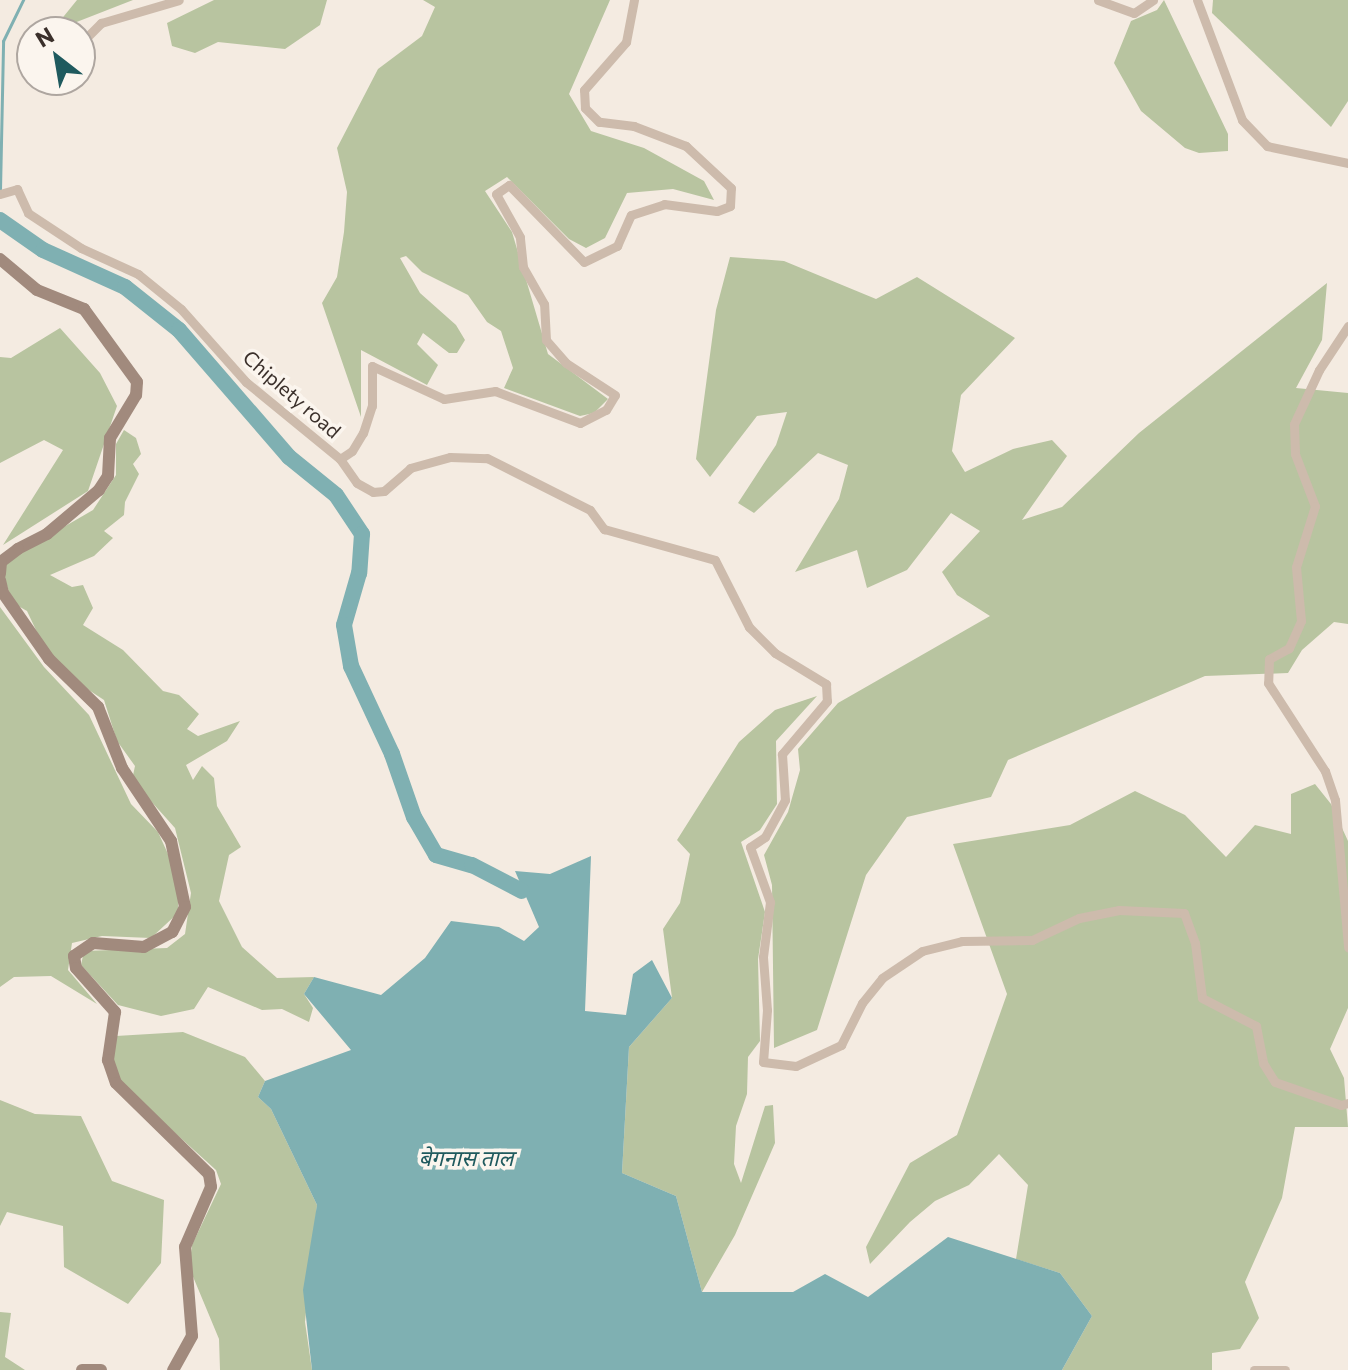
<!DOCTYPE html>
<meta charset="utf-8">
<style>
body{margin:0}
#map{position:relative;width:1348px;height:1370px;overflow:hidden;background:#f4ebe1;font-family:Commissioner,"Noto Sans Devanagari",sans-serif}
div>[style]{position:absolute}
.green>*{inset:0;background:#b8c4a0}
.water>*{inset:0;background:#7fb0b2}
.stream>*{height:3px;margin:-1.5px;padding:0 1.5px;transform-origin:1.5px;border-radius:1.5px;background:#7fb0b2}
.river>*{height:16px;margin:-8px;padding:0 8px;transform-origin:8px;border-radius:8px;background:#7fb0b2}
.minor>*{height:9px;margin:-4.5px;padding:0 4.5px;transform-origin:4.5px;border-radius:4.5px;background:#cdbbac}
.secondary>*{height:12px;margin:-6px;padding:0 6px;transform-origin:6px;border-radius:6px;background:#a18a7d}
span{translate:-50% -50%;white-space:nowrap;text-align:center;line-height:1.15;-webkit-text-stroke:7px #fbf5ee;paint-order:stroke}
.street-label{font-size:20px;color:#3b302b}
.water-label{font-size:22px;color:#1f5a5e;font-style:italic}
.north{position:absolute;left:16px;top:16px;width:80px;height:80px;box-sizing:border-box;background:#fbf5ee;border:2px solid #aea6a0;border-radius:50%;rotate:329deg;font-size:22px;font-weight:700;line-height:32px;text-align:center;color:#3b302b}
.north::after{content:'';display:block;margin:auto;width:28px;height:36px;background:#1f5a5e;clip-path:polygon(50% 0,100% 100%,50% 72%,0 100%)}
</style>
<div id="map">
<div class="green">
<i style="clip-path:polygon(77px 0,133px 0,51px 32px)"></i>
<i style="clip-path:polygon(214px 0,327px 0,320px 25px,285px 49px,218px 42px,195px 53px,172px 46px,167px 23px)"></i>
<i style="clip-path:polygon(423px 0,610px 0,569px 94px,591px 131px,644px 148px,704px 181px,714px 200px,673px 189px,627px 193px,605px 238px,586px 248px,569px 239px,507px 177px,485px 191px,512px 232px,548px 354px,608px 399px,594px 413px,580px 416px,504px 388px,513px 368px,501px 331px,487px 322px,468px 295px,422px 272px,406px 256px,400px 258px,420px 293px,456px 325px,465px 340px,457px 353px,449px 353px,423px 333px,417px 344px,438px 365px,427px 385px,361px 350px,361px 417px,322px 303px,337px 277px,344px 232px,347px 192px,337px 148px,378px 69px,422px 36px,435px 7px)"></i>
<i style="clip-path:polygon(1164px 0,1228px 134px,1228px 151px,1199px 153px,1185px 148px,1141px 111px,1114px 63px,1131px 21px,1157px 10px)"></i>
<i style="clip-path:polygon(1213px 0,1348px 0,1348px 101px,1331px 127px,1212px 13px)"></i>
<i style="clip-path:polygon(730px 257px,784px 261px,876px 299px,917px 277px,1015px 338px,961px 395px,952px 451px,965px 472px,1013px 449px,1052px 440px,1067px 456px,1022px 520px,1062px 507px,1139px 433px,1327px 283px,1322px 340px,1296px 388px,1348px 393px,1348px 624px,1334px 622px,1302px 650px,1288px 673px,1205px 676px,1008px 760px,991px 797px,907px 817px,866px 875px,817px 1030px,774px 1048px,772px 885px,764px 855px,788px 812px,800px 770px,798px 749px,838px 703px,990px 616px,957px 595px,942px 572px,980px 531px,951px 513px,907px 570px,867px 588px,857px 550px,795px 572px,839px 499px,848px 465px,818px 453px,754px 513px,738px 503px,776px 445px,787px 412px,757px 416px,710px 477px,696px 459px,716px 310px)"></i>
<i style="clip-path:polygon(60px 328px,100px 373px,117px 406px,88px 491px,3px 545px,63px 450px,44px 440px,0 463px,0 357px,11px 358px)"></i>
<i style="clip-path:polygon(124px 430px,136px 438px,141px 454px,133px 464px,139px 474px,125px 502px,124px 515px,104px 531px,113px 538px,94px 556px,50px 575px,72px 587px,83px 585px,93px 608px,83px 625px,123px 650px,163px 691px,179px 695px,199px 714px,187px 729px,198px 736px,240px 721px,227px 741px,186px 765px,193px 780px,202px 766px,214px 778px,217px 806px,241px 847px,229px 855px,219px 901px,242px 947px,277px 978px,314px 977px,304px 994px,313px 1008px,309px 1022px,282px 1009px,262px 1010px,208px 987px,194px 1009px,161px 1016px,118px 1005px,81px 965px,84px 951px,167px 948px,185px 934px,191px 893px,175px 828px,132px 780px,135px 766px,117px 741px,104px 700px,69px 677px,43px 645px,27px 611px,13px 603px,1px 569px,12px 557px,93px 510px,116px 475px,116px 444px)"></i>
<i style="clip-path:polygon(0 607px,44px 667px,89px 715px,131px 804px,158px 832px,178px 876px,178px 913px,151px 938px,102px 936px,72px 943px,68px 970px,97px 1004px,51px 976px,14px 977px,0 987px)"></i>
<i style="clip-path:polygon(817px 696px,776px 741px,777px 804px,760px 830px,741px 842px,765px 912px,758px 959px,760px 1041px,748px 1057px,747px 1094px,736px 1126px,734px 1164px,741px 1183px,765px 1106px,773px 1105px,775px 1143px,735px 1235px,702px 1292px,676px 1196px,622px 1173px,629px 1047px,672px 998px,663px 929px,680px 903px,690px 854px,677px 840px,739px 742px,775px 710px)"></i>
<i style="clip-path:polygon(1315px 784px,1331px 804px,1348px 841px,1348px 1008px,1330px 1049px,1344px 1078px,1348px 1127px,1295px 1127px,1282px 1198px,1245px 1282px,1259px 1318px,1240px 1349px,1212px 1353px,1212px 1370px,1062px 1370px,1092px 1316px,1060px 1273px,1016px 1259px,1028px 1185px,999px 1154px,969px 1185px,935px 1201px,910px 1222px,870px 1264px,866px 1247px,910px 1163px,957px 1135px,1007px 994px,953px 844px,1070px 825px,1135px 791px,1185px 815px,1226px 857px,1255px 825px,1291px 834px,1291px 794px)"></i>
<i style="clip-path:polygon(183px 1032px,245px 1057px,265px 1081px,258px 1097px,271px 1109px,317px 1205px,305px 1322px,312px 1370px,220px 1370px,219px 1339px,189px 1267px,192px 1245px,221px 1184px,216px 1170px,122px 1085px,111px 1056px,116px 1036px)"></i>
<i style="clip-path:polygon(0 1100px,35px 1114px,81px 1116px,112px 1181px,164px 1200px,161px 1263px,128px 1304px,64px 1267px,63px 1226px,7px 1212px,0 1226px)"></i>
<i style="clip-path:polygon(0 1312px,11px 1313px,5px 1357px,25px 1370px,0 1370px)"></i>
</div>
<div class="water">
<i style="clip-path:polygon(591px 856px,585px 1011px,626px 1015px,633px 974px,652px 960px,672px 998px,629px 1047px,622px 1173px,676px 1196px,702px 1292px,793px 1292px,825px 1274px,868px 1297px,948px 1237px,1060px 1273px,1092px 1316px,1062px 1370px,312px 1370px,303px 1290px,317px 1205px,271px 1109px,258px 1097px,265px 1081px,351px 1050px,304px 994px,314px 977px,381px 995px,425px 958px,451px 921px,499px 927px,524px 941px,539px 927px,515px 871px,550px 874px)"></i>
</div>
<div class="stream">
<i style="left:0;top:190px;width:149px;rotate:-88.8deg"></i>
<i style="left:3px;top:41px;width:46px;rotate:-64deg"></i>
</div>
<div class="river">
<i style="left:0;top:220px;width:52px;rotate:34.9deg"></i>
<i style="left:43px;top:250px;width:90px;rotate:24.3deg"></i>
<i style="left:125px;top:287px;width:69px;rotate:38.5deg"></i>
<i style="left:179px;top:330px;width:168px;rotate:49.1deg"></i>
<i style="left:289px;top:457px;width:60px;rotate:39deg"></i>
<i style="left:336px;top:495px;width:47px;rotate:56.3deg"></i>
<i style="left:362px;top:534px;width:39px;rotate:94deg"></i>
<i style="left:359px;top:573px;width:54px;rotate:106.1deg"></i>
<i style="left:344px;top:625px;width:42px;rotate:80.3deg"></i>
<i style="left:351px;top:666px;width:97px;rotate:65deg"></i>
<i style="left:392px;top:754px;width:67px;rotate:70.8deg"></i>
<i style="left:414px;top:817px;width:44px;rotate:59.9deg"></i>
<i style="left:436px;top:855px;width:37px;rotate:16deg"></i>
<i style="left:472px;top:865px;width:56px;rotate:27.5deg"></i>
</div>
<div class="minor">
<i style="left:1098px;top:0;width:38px;rotate:20deg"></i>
<i style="left:1134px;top:13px;width:23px;rotate:-34deg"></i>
<i style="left:1197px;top:0;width:128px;rotate:69.4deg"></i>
<i style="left:1242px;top:120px;width:36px;rotate:46deg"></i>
<i style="left:1267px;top:146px;width:83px;rotate:11.9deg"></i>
<i style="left:80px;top:44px;width:30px;rotate:-45deg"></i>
<i style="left:101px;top:23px;width:81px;rotate:-16.4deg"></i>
<i style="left:0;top:194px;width:18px;rotate:-16deg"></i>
<i style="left:17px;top:189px;width:26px;rotate:65deg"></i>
<i style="left:28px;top:213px;width:64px;rotate:33.4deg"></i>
<i style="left:81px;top:248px;width:63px;rotate:24.5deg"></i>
<i style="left:138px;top:274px;width:55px;rotate:39.1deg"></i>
<i style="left:181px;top:309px;width:98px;rotate:48.3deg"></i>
<i style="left:246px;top:382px;width:122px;rotate:39.3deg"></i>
<i style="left:340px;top:459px;width:14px;rotate:-34deg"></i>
<i style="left:352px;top:451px;width:21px;rotate:-59deg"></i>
<i style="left:363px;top:433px;width:28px;rotate:-72deg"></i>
<i style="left:372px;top:406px;width:40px;rotate:-90deg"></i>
<i style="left:372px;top:366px;width:79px;rotate:24.6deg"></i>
<i style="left:444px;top:399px;width:52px;rotate:-8.9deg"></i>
<i style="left:495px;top:391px;width:91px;rotate:20.6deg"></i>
<i style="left:580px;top:423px;width:29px;rotate:-27deg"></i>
<i style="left:606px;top:410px;width:17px;rotate:-59deg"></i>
<i style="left:615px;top:395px;width:59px;rotate:-146.9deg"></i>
<i style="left:566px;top:363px;width:30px;rotate:-131deg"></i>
<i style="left:546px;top:340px;width:36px;rotate:-93deg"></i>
<i style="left:544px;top:304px;width:43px;rotate:-119.6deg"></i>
<i style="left:523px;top:267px;width:30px;rotate:-96deg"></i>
<i style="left:520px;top:237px;width:49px;rotate:-119.2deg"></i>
<i style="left:496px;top:194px;width:16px;rotate:-35deg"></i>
<i style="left:509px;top:185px;width:107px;rotate:45.8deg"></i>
<i style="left:584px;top:262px;width:37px;rotate:-26deg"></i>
<i style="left:617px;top:246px;width:34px;rotate:-66deg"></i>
<i style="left:631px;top:215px;width:35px;rotate:-18deg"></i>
<i style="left:664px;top:204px;width:53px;rotate:7.5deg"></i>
<i style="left:717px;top:211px;width:14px;rotate:-21deg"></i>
<i style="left:730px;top:206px;width:18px;rotate:-87deg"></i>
<i style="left:731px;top:188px;width:62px;rotate:-137deg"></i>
<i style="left:686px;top:146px;width:56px;rotate:-159deg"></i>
<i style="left:634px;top:126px;width:35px;rotate:-173deg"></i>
<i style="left:599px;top:122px;width:20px;rotate:-135deg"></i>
<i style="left:585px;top:108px;width:18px;rotate:-93deg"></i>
<i style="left:584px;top:90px;width:64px;rotate:-48.8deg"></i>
<i style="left:626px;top:42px;width:43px;rotate:-79.2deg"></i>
<i style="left:1348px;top:326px;width:53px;rotate:123.4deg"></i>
<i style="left:1319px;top:370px;width:60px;rotate:114.8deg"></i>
<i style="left:1294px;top:424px;width:30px;rotate:88deg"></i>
<i style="left:1295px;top:454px;width:56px;rotate:69deg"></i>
<i style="left:1315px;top:506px;width:64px;rotate:107.3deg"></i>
<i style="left:1296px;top:567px;width:54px;rotate:84.7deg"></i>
<i style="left:1301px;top:621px;width:30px;rotate:114deg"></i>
<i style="left:1289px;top:648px;width:23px;rotate:151deg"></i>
<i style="left:1269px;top:659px;width:24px;rotate:92deg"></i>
<i style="left:1268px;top:683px;width:105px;rotate:57.1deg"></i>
<i style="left:1325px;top:771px;width:31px;rotate:71deg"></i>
<i style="left:1335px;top:800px;width:148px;rotate:84.9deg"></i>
<i style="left:340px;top:459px;width:29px;rotate:55deg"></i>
<i style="left:357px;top:483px;width:18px;rotate:29deg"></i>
<i style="left:373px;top:492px;width:11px;rotate:-5deg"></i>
<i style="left:384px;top:491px;width:35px;rotate:-41deg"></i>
<i style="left:410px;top:468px;width:41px;rotate:-15.4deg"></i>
<i style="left:450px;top:457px;width:37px;rotate:2deg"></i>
<i style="left:487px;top:458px;width:115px;rotate:26.8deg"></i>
<i style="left:590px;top:510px;width:24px;rotate:54deg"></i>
<i style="left:604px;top:529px;width:115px;rotate:15.6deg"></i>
<i style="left:715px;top:560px;width:75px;rotate:63.1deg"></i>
<i style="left:749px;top:627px;width:37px;rotate:45deg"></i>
<i style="left:775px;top:653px;width:60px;rotate:31.3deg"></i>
<i style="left:826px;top:684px;width:17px;rotate:87deg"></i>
<i style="left:827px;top:701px;width:70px;rotate:130.3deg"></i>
<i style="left:782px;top:754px;width:46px;rotate:86.3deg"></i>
<i style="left:785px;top:800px;width:42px;rotate:118.4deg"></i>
<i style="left:765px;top:837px;width:18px;rotate:146deg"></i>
<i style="left:750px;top:847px;width:59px;rotate:70deg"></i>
<i style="left:770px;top:902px;width:55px;rotate:97.3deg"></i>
<i style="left:763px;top:957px;width:53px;rotate:85.7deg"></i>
<i style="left:767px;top:1010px;width:52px;rotate:94.4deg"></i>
<i style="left:763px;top:1062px;width:33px;rotate:7deg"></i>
<i style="left:796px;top:1066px;width:50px;rotate:-25deg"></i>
<i style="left:841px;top:1045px;width:47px;rotate:-63.4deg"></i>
<i style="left:862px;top:1003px;width:32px;rotate:-51deg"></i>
<i style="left:882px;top:978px;width:48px;rotate:-34deg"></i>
<i style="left:922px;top:951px;width:41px;rotate:-14deg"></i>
<i style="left:962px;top:941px;width:70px;rotate:-0.8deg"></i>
<i style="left:1032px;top:940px;width:52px;rotate:-25.1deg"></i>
<i style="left:1079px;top:918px;width:41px;rotate:-11.3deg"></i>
<i style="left:1119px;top:910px;width:65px;rotate:2.6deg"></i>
<i style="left:1184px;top:913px;width:32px;rotate:70deg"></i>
<i style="left:1195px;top:943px;width:55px;rotate:82.7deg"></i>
<i style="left:1202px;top:998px;width:61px;rotate:27.4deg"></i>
<i style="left:1256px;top:1026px;width:38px;rotate:79deg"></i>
<i style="left:1263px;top:1063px;width:22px;rotate:58deg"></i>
<i style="left:1275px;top:1082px;width:70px;rotate:19.2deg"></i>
<i style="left:1341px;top:1105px;width:7px;rotate:-16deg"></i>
<i style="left:1254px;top:1370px;width:31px"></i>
</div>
<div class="secondary">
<i style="left:0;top:259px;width:48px;rotate:40deg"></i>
<i style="left:37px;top:290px;width:51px;rotate:22deg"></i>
<i style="left:84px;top:309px;width:90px;rotate:54deg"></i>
<i style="left:137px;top:382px;width:13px;rotate:94deg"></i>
<i style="left:136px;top:395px;width:50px;rotate:121.2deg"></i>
<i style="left:110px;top:438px;width:38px;rotate:93deg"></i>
<i style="left:108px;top:476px;width:17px;rotate:123deg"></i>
<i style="left:99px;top:490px;width:68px;rotate:139.8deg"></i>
<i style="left:47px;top:534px;width:33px;rotate:153deg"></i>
<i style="left:18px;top:549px;width:21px;rotate:143deg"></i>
<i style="left:1px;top:562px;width:12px;rotate:95deg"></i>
<i style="left:0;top:580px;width:13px;rotate:77deg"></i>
<i style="left:3px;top:593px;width:80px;rotate:55.1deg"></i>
<i style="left:49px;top:659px;width:69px;rotate:44.4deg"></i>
<i style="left:98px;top:707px;width:66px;rotate:68.5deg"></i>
<i style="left:122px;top:768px;width:88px;rotate:56.1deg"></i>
<i style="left:171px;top:841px;width:67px;rotate:78deg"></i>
<i style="left:185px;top:907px;width:28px;rotate:117deg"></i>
<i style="left:172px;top:932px;width:32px;rotate:152deg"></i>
<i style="left:144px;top:947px;width:51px;rotate:-175.5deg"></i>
<i style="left:93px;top:943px;width:23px;rotate:146deg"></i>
<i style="left:74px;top:956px;width:12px;rotate:81deg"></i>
<i style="left:76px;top:968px;width:59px;rotate:48.4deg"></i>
<i style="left:115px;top:1012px;width:49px;rotate:98.3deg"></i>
<i style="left:108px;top:1060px;width:24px;rotate:71deg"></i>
<i style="left:116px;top:1083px;width:130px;rotate:44.4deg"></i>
<i style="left:209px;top:1174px;width:13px;rotate:81deg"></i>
<i style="left:211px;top:1187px;width:65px;rotate:113.4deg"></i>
<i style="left:185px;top:1247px;width:89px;rotate:85.5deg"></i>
<i style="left:192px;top:1336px;width:39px;rotate:119deg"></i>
<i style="left:82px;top:1370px;width:19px"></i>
</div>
<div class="street-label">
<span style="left:292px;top:394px;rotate:41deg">Chiplety road</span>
</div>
<div class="water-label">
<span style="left:466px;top:1158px">बेगनास ताल</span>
</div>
<div class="north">N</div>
</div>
